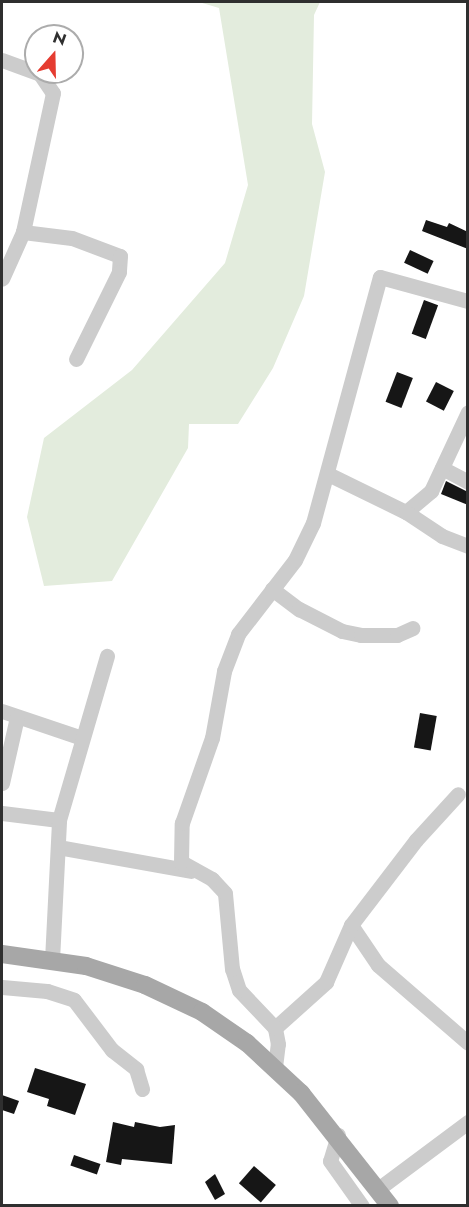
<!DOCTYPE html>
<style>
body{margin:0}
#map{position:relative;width:469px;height:1207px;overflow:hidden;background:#fff;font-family:Jost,sans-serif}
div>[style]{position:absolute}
.green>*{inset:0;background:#e3ecdd}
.building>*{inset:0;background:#161616;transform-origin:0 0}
.minor>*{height:15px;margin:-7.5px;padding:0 7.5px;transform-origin:7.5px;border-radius:7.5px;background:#ccc}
.major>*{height:18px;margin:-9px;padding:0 9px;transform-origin:9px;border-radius:9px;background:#a7a7a7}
span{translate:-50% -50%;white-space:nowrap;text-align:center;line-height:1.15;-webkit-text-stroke:6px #fff;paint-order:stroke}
.frame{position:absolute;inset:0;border:3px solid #2f2f2f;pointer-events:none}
.north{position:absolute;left:24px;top:24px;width:60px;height:60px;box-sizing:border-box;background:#fff;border:2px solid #acacac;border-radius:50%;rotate:20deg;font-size:16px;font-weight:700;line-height:24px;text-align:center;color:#2f2f2f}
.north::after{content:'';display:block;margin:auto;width:21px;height:27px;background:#e53c31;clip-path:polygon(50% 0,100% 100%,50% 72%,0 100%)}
</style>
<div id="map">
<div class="green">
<i style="clip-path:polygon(199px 2px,320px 2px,314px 15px,312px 124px,325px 172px,304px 296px,273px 368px,238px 424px,189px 424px,188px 448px,112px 581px,44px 586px,27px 517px,44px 438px,132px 370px,225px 263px,248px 185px,219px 8px)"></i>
</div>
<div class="building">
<i style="clip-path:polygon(426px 220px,447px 227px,449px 223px,468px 232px,468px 249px,422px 231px)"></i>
<i style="left:410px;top:250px;width:26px;height:14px;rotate:25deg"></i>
<i style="left:424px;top:300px;width:15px;height:36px;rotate:20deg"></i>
<i style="left:397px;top:372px;width:17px;height:32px;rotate:21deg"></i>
<i style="left:436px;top:382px;width:20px;height:22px;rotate:27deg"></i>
<i style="clip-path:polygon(446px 481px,468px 492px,468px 505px,441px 494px)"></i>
<i style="left:420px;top:713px;width:17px;height:35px;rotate:10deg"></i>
<i style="clip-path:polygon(35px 1068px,86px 1084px,75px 1115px,47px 1106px,49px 1099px,27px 1092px)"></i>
<i style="clip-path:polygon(2px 1095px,19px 1101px,14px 1114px,2px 1110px)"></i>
<i style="clip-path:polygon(113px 1122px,134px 1127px,135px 1122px,160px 1127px,175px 1125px,172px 1164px,122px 1159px,121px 1165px,106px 1162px)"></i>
<i style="left:74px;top:1155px;width:28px;height:11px;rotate:19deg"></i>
<i style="left:254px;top:1166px;width:29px;height:23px;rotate:41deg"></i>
<i style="clip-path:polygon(215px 1174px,225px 1194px,215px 1200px,205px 1182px)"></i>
</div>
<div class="minor">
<i style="left:2px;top:60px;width:40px;rotate:20.2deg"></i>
<i style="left:40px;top:74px;width:23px;rotate:56deg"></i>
<i style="left:53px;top:93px;width:142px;rotate:102.2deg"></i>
<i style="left:23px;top:232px;width:51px;rotate:114.1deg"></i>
<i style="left:23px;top:232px;width:49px;rotate:7deg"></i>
<i style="left:72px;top:238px;width:51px;rotate:20.6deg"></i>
<i style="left:120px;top:256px;width:16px;rotate:94deg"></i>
<i style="left:119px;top:272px;width:97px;rotate:116.3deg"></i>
<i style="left:442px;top:468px;width:30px;rotate:28deg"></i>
<i style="left:328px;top:474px;width:87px;rotate:26deg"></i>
<i style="left:406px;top:512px;width:33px;rotate:-40deg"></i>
<i style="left:431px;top:491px;width:87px;rotate:-64.9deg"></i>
<i style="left:406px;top:512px;width:43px;rotate:33.7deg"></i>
<i style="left:442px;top:536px;width:28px;rotate:21deg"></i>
<i style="left:272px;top:589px;width:34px;rotate:37deg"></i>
<i style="left:299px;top:609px;width:48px;rotate:27.1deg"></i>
<i style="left:342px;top:631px;width:19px;rotate:12deg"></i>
<i style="left:361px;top:635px;width:36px"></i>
<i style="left:397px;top:635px;width:17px;rotate:-24deg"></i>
<i style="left:2px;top:711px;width:84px;rotate:18.6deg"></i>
<i style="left:2px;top:783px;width:68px;rotate:-77.2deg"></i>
<i style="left:2px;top:813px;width:57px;rotate:7deg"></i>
<i style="left:58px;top:847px;width:135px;rotate:10.2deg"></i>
<i style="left:351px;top:925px;width:48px;rotate:56deg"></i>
<i style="left:378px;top:965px;width:119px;rotate:40.9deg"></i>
<i style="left:52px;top:960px;width:140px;rotate:-87.1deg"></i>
<i style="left:59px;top:820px;width:171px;rotate:-73.7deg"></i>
<i style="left:2px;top:987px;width:45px;rotate:5.1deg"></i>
<i style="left:47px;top:991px;width:28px;rotate:18deg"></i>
<i style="left:74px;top:1000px;width:63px;rotate:52.8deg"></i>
<i style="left:112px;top:1050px;width:31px;rotate:38deg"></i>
<i style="left:136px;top:1069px;width:21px;rotate:73deg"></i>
<i style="left:275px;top:1028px;width:69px;rotate:-42deg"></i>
<i style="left:326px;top:982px;width:62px;rotate:-66.3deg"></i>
<i style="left:351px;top:925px;width:107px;rotate:-52.6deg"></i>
<i style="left:416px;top:840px;width:62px;rotate:-47.6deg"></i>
<i style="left:275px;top:1067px;width:23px;rotate:-83deg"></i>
<i style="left:278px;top:1044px;width:16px;rotate:-101deg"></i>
<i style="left:275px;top:1028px;width:52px;rotate:-133.5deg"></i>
<i style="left:239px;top:990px;width:22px;rotate:-108deg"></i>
<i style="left:232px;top:969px;width:76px;rotate:-95.3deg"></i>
<i style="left:225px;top:893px;width:19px;rotate:-133deg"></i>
<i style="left:212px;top:879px;width:35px;rotate:-151deg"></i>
<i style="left:181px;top:862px;width:39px;rotate:-89deg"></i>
<i style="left:182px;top:823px;width:90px;rotate:-70.6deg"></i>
<i style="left:212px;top:738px;width:68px;rotate:-79.8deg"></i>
<i style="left:224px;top:671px;width:40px;rotate:-69deg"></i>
<i style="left:238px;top:634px;width:93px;rotate:-52.4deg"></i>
<i style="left:295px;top:560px;width:41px;rotate:-64.1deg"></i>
<i style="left:313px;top:523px;width:255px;rotate:-74.8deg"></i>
<i style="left:380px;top:277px;width:91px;rotate:15.3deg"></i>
<i style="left:338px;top:1135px;width:27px;rotate:107deg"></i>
<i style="left:330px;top:1161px;width:55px;rotate:54.6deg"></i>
<i style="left:378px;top:1189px;width:112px;rotate:-36.7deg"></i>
</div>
<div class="major">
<i style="left:2px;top:954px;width:85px;rotate:8.1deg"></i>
<i style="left:86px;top:966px;width:62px;rotate:17.9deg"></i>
<i style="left:145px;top:985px;width:63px;rotate:25.3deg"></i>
<i style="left:202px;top:1012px;width:55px;rotate:34.6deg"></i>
<i style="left:247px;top:1043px;width:74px;rotate:42.8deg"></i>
<i style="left:301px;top:1093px;width:144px;rotate:51.8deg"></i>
</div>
<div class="frame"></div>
<div class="north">N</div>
</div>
